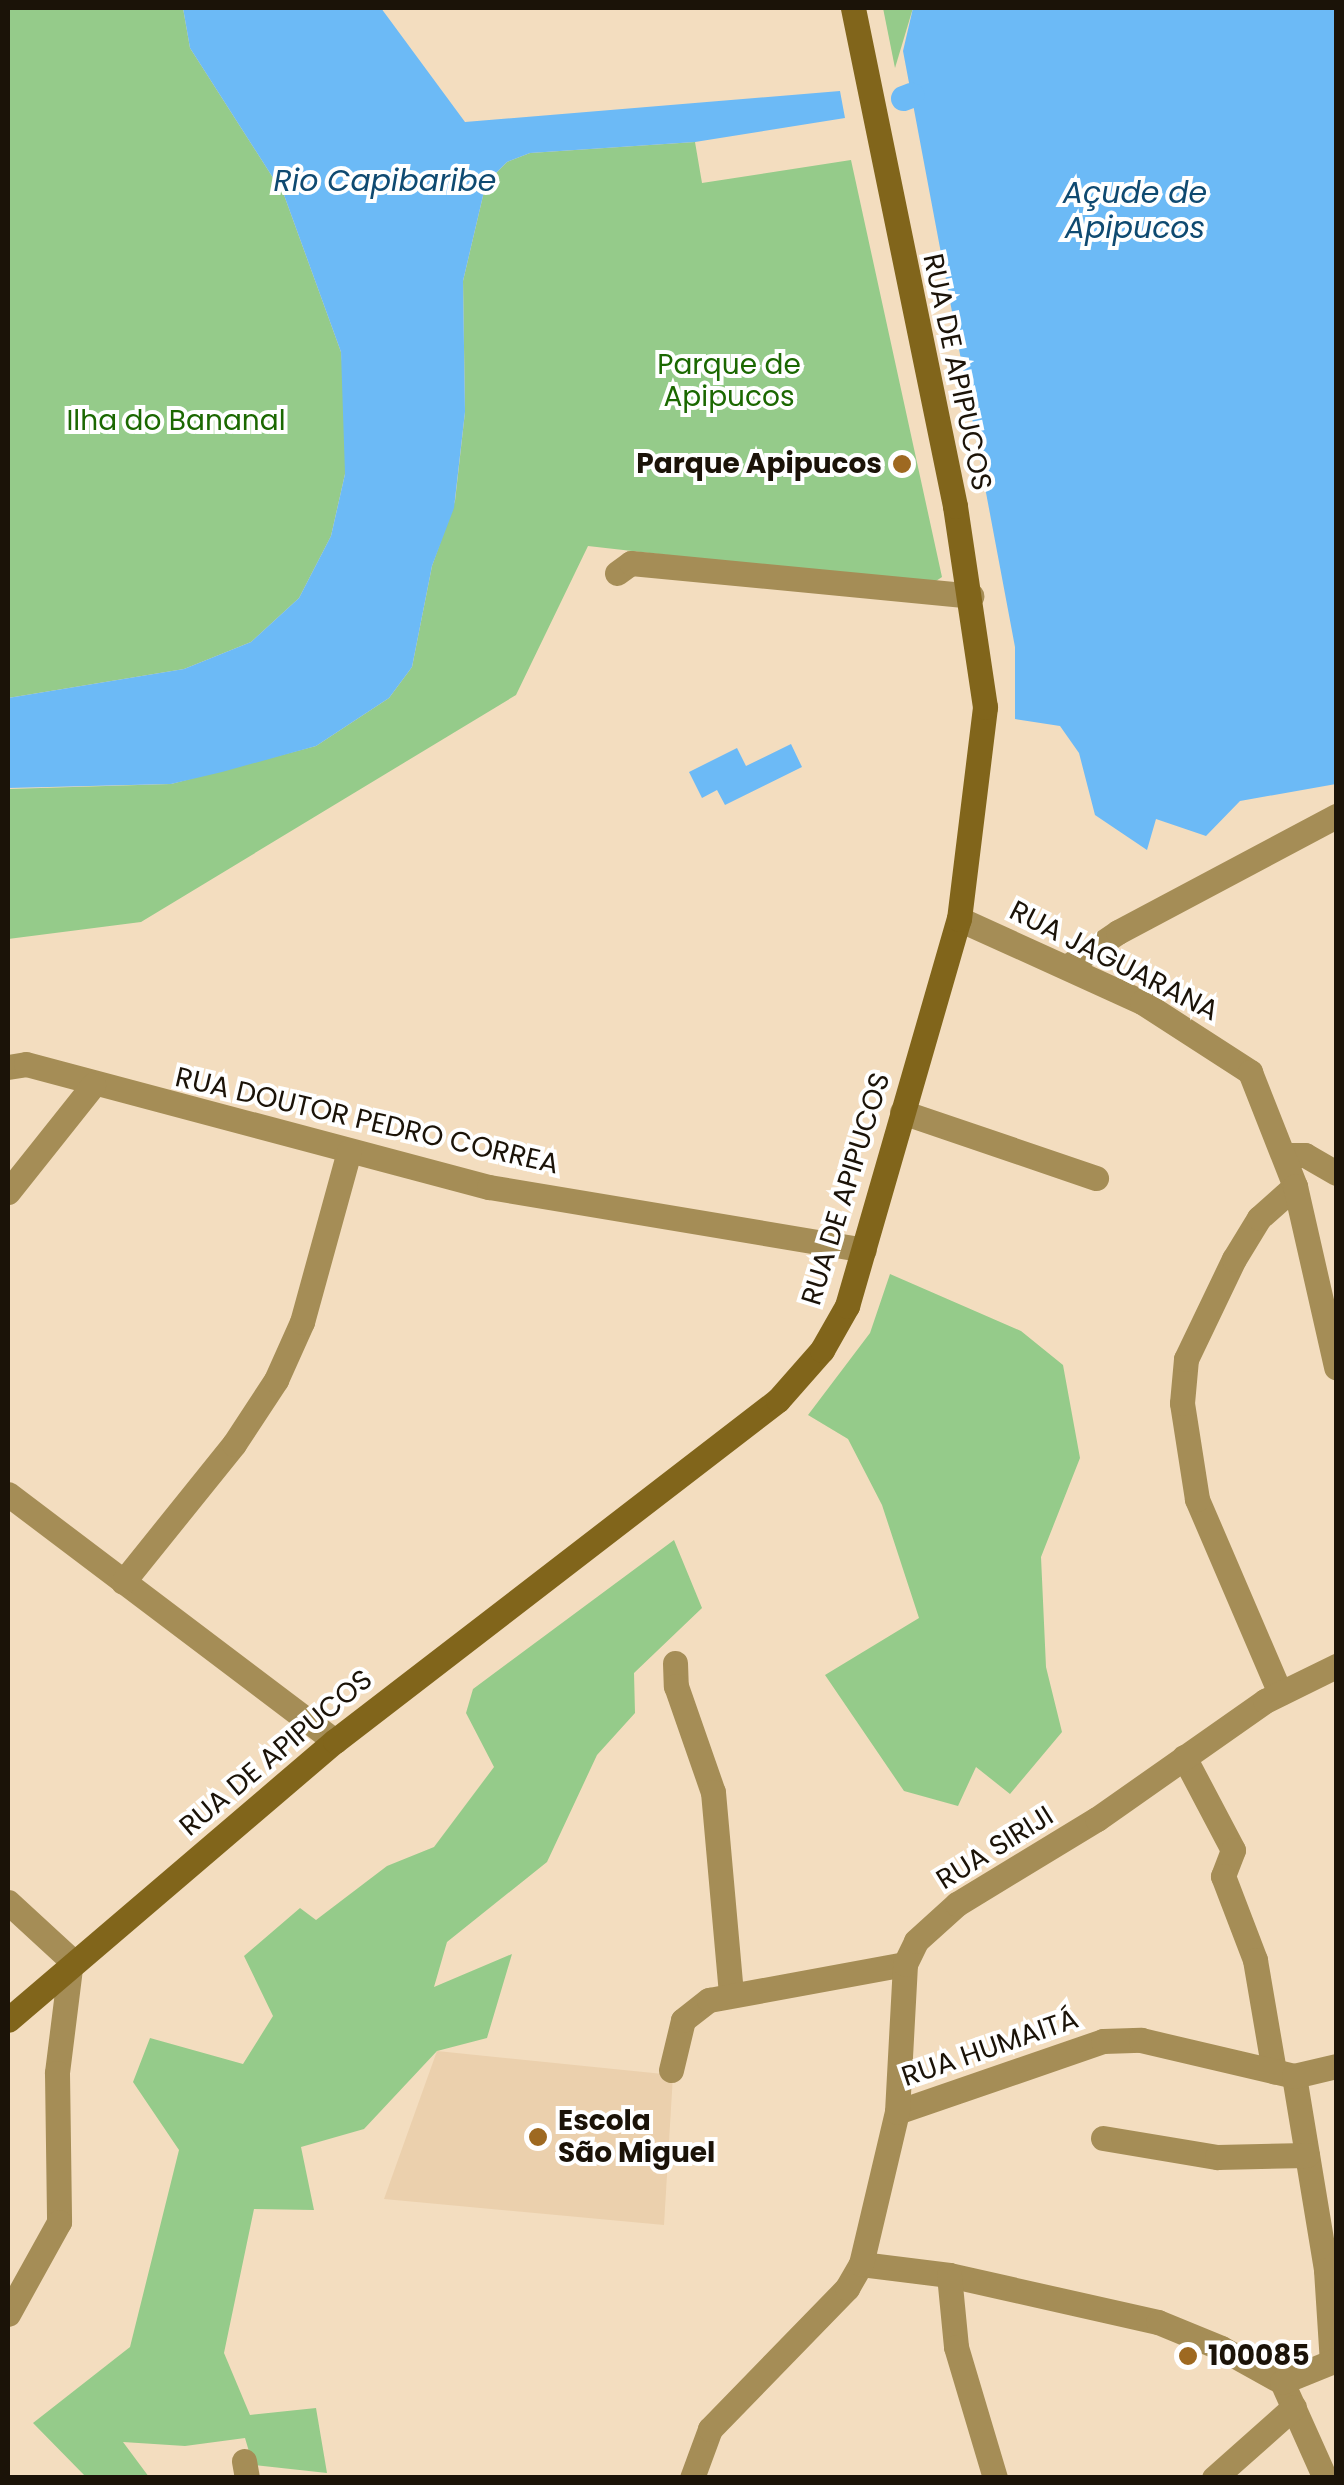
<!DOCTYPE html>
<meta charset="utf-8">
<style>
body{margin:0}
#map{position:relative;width:1344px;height:2485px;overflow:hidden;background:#f3ddbf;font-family:Poppins,sans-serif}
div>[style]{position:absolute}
.built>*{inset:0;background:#ebd0ad}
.green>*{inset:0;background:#95cb8a}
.water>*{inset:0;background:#6cbaf6}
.canal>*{height:25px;margin:-12.5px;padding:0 12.5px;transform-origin:12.5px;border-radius:12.5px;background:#6cbaf6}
.minor>*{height:25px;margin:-12.5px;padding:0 12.5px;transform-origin:12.5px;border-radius:12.5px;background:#a58d56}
.tertiary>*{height:25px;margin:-12.5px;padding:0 12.5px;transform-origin:12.5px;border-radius:12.5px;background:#a58d56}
.secondary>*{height:25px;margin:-12.5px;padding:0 12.5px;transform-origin:12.5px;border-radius:12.5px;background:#81651b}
.dots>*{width:28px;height:28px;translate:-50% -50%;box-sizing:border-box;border:5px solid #fff;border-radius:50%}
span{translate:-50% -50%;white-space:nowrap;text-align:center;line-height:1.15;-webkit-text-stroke:8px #fff;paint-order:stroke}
.park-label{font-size:28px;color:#1b6801}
.street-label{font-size:28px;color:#1b1308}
.poi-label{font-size:28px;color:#1b1308;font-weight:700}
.right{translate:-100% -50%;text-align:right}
.left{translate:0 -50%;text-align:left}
.water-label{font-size:30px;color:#0f4a71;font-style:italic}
.frame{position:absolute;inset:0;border:10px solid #1b1308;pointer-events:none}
</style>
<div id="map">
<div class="built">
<i style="clip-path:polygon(437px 2051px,673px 2075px,664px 2225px,384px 2199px)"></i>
</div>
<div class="green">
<i style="clip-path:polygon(8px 8px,183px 8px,190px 48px,284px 195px,341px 352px,347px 410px,345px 474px,331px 536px,299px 598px,251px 642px,184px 669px,8px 698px)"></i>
<i style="clip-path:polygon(883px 8px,913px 8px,895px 68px)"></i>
<i style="clip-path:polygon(695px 142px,702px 183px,851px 160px,942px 577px,930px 585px,588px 546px,516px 695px,141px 922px,8px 939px,8px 789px,171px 784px,316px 746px,389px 698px,412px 667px,432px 566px,455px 501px,465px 412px,463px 281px,486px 183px,507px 162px,530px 153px)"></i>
<i style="clip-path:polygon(890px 1274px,1021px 1331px,1063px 1365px,1080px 1458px,1041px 1557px,1046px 1667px,1062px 1732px,1010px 1794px,976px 1767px,958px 1806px,904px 1791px,825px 1675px,919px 1618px,882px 1505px,848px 1439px,808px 1415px,870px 1333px)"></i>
<i style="clip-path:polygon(674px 1540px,702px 1608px,634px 1673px,635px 1713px,597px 1755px,547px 1862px,447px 1942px,434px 1987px,512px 1954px,487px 2038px,437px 2051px,364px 2129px,301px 2147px,314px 2210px,254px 2209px,224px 2353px,250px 2415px,316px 2408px,327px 2473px,253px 2465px,245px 2438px,185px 2446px,123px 2442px,149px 2477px,86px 2477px,33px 2423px,130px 2347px,179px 2150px,133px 2082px,150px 2038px,243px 2064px,273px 2016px,244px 1956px,300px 1908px,316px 1920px,387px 1866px,434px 1847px,494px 1767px,466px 1713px,473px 1689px)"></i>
</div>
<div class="water">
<i style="clip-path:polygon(183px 8px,381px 8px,465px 122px,840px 91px,845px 118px,695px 142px,530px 153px,507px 162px,486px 183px,463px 281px,465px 412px,454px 508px,432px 566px,412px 667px,389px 698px,316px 746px,222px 772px,171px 784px,8px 788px,8px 698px,184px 669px,251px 642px,299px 598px,331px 536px,345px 474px,341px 352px,284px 195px,190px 48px)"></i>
<i style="clip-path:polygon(913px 8px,1336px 8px,1336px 784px,1240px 801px,1206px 836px,1156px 819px,1147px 850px,1095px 815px,1079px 753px,1060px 726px,1015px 719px,1015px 647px,903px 51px)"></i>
<i style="clip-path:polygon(791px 744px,802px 767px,725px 805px,717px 790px,702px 798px,689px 772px,737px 748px,746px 766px)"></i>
</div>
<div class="canal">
<i style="left:903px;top:98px;width:9px;rotate:-21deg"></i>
</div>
<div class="minor">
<i style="left:617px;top:573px;width:17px;rotate:-36deg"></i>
<i style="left:631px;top:563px;width:342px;rotate:5.5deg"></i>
<i style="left:1068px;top:966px;width:60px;rotate:-34.2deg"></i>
<i style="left:1118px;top:932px;width:247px;rotate:-28deg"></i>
<i style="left:8px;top:1067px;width:18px;rotate:-9deg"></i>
<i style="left:26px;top:1064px;width:479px;rotate:14.9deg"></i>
<i style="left:489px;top:1187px;width:380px;rotate:9.5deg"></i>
<i style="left:902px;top:1112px;width:205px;rotate:18.8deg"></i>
<i style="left:1284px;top:1155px;width:21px"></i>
<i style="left:1305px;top:1155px;width:36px;rotate:30deg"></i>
<i style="left:8px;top:1192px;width:137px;rotate:-51.5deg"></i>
<i style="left:8px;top:1494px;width:410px;rotate:37.1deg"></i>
<i style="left:123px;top:1582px;width:177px;rotate:-51.2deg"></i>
<i style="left:234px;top:1444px;width:77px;rotate:-56.7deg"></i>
<i style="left:276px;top:1380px;width:64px;rotate:-65.9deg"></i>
<i style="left:302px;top:1322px;width:177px;rotate:-74.6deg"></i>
<i style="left:675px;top:1663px;width:23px;rotate:88deg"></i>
<i style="left:676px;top:1686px;width:112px;rotate:70.8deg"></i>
<i style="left:713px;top:1792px;width:202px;rotate:84.9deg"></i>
<i style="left:1280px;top:1693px;width:211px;rotate:-113.2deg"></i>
<i style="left:1197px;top:1499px;width:97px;rotate:-98.9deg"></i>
<i style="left:1182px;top:1403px;width:44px;rotate:-84.8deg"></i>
<i style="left:1186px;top:1359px;width:111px;rotate:-64.4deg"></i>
<i style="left:1234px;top:1259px;width:48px;rotate:-58.6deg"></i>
<i style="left:1259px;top:1218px;width:48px;rotate:-41.6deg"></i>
<i style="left:1184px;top:1757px;width:105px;rotate:62.2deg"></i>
<i style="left:1233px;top:1850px;width:28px;rotate:111deg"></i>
<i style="left:1223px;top:1876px;width:90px;rotate:69.1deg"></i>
<i style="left:1255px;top:1960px;width:113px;rotate:80.3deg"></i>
<i style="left:8px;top:1902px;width:86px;rotate:42.6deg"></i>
<i style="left:71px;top:1960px;width:114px;rotate:97.1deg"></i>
<i style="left:57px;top:2073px;width:149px;rotate:89.2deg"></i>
<i style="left:59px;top:2222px;width:105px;rotate:119deg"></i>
<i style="left:671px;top:2070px;width:51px;rotate:-76.5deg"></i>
<i style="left:683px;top:2020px;width:33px;rotate:-38deg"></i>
<i style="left:709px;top:2000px;width:199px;rotate:-10.4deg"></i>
<i style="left:1294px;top:2076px;width:197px;rotate:80.6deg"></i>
<i style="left:1326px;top:2270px;width:92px;rotate:86.3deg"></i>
<i style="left:897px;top:2112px;width:218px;rotate:-19deg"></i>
<i style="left:1103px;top:2041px;width:38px;rotate:-2deg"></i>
<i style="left:1141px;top:2040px;width:157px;rotate:13.2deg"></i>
<i style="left:1294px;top:2076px;width:43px;rotate:-13.4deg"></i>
<i style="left:1103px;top:2138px;width:116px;rotate:9.5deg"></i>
<i style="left:1217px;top:2157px;width:90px;rotate:-1.3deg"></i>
<i style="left:861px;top:2264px;width:89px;rotate:7.1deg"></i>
<i style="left:949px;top:2275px;width:214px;rotate:12.7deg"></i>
<i style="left:1158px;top:2322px;width:68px;rotate:22.4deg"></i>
<i style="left:1221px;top:2348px;width:70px;rotate:29.1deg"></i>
<i style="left:1282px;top:2382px;width:105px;rotate:65.9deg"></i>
<i style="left:949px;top:2275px;width:72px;rotate:84.4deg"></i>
<i style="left:956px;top:2347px;width:137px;rotate:73.4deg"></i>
<i style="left:1282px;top:2382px;width:58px;rotate:-22.2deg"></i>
<i style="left:244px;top:2461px;width:17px;rotate:80deg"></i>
<i style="left:692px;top:2478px;width:52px;rotate:-69.8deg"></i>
<i style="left:710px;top:2429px;width:197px;rotate:-45.8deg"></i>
<i style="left:847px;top:2288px;width:28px;rotate:-60deg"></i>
<i style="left:861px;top:2264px;width:156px;rotate:-76.7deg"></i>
<i style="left:897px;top:2112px;width:148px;rotate:-86.9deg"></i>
<i style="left:905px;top:1964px;width:25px;rotate:-64deg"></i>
<i style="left:916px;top:1941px;width:55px;rotate:-42.1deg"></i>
<i style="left:957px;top:1904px;width:164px;rotate:-31.3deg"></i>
<i style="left:1097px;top:1819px;width:205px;rotate:-35.1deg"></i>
<i style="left:1265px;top:1701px;width:79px;rotate:-26.2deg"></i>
<i style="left:1214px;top:2478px;width:107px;rotate:-41.6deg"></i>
</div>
<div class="tertiary">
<i style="left:959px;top:919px;width:201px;rotate:24.4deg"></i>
<i style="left:1142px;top:1002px;width:129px;rotate:32.9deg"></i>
<i style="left:1250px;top:1072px;width:123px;rotate:68.5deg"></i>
<i style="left:1295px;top:1186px;width:186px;rotate:77.2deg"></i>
</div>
<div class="secondary">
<i style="left:8px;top:2020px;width:430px;rotate:-40.5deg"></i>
<i style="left:335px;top:1741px;width:559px;rotate:-37.59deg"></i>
<i style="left:778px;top:1400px;width:67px;rotate:-48.7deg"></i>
<i style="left:822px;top:1350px;width:51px;rotate:-60.4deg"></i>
<i style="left:847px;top:1306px;width:403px;rotate:-73.9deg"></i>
<i style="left:959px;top:919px;width:214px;rotate:-83deg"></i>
<i style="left:985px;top:707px;width:203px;rotate:-98.5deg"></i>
<i style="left:955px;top:506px;width:508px;rotate:-101.58deg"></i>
</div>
<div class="dots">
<i style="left:902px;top:464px;background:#9e6921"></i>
<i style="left:538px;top:2137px;background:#9e6921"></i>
<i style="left:1188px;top:2356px;background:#9e6921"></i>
</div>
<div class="park-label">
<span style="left:729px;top:381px">Parque de<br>Apipucos</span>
<span style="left:176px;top:421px">Ilha do Bananal</span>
</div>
<div class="street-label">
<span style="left:957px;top:372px;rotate:78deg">RUA DE APIPUCOS</span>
<span style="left:1114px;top:961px;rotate:27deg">RUA JAGUARANA</span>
<span style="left:367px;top:1121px;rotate:13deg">RUA DOUTOR PEDRO CORREA</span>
<span style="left:846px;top:1189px;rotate:-73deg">RUA DE APIPUCOS</span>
<span style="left:276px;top:1753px;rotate:-40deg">RUA DE APIPUCOS</span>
<span style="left:995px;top:1848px;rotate:-32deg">RUA SIRIJI</span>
<span style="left:990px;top:2048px;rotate:-19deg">RUA HUMAITÁ</span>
</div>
<div class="poi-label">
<span class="right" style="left:882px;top:464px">Parque Apipucos</span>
<span class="left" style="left:558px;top:2137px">Escola<br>São Miguel</span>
<span class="left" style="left:1208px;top:2356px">100085</span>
</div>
<div class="water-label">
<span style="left:385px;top:181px">Rio Capibaribe</span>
<span style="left:1135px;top:210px">Açude de<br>Apipucos</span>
</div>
<div class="frame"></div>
</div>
